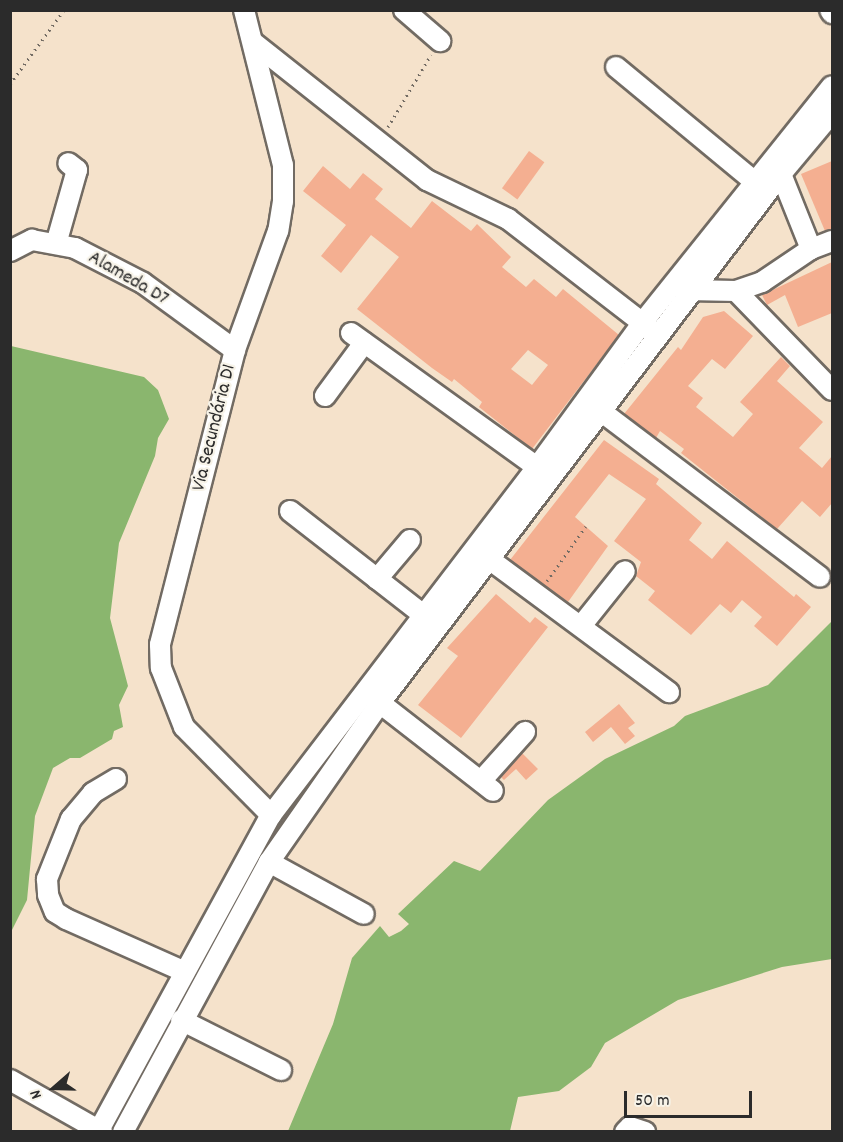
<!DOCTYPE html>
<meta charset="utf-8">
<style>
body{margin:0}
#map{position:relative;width:843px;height:1142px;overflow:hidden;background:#f5e2cb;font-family:Dekko,sans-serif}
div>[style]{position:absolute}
.forest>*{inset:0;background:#8ab66e}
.building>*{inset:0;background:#f4af91;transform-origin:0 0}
.path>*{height:3px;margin-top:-1.5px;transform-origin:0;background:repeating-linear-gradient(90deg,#726b63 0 1.5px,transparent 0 6px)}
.roads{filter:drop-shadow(2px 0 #726b63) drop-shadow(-2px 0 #726b63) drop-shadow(0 2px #726b63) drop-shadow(0 -2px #726b63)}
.minor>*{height:20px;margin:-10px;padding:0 10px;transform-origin:10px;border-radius:10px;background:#fff}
span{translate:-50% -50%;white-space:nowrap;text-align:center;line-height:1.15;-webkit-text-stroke:4.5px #f7f3e8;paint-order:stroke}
.street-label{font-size:20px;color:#2b2b2b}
.frame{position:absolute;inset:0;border:12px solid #2b2b2b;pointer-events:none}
.north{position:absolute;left:24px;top:1058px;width:60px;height:60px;-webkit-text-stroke:4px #f7f3e8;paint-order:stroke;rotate:250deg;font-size:16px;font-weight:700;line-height:24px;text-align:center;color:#2b2b2b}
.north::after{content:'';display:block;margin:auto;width:21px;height:27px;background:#2b2b2b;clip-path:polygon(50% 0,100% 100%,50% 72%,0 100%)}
.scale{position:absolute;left:624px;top:1091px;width:128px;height:27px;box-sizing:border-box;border:3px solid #2b2b2b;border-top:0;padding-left:8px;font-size:18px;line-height:21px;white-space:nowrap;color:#2b2b2b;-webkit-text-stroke:4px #f7f3e8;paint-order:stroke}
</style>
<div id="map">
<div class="forest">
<i style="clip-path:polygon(11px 346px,144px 377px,158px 390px,169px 419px,158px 438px,155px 456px,119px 543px,110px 618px,128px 686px,119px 705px,123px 727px,114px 731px,112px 739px,80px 758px,70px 758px,53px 768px,35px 816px,27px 900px,11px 932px)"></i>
<i style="clip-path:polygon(832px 621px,832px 959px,782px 967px,678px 1000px,605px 1043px,591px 1067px,559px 1091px,518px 1097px,510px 1131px,288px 1131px,333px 1024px,352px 958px,380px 926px,389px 937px,401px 931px,409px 924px,398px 914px,454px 861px,480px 871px,548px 800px,605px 759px,674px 726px,685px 716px,768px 685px)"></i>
</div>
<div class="building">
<i style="left:529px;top:151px;width:19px;height:46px;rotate:36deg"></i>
<i style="clip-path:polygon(832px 161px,832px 229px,825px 231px,801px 174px)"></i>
<i style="clip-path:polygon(evenodd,323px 166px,350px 189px,363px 173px,383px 189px,375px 199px,411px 228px,432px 201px,471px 231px,477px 224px,511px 257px,502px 267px,526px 287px,534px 279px,556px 297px,563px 289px,619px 335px,532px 449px,479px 407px,482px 402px,454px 379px,452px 382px,432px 368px,357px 309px,399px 257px,371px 235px,341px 273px,321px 256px,346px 225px,303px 191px,323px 166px,528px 350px,548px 365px,532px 385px,511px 369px,528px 350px)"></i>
<i style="clip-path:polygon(832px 262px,832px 313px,798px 327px,785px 295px,767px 305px,762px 295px)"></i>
<i style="clip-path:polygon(724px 311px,753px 336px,725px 369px,712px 359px,688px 386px,703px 398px,696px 407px,733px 437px,753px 414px,740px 402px,781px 357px,790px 366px,777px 381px,823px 422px,799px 448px,822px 468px,832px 456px,832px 503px,820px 517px,802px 501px,777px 529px,681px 453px,684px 449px,660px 431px,656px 438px,624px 414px,678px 347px,681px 350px,703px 317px)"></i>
<i style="clip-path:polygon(604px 440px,659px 479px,656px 484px,702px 523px,689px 540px,712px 559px,727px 541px,794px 597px,796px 594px,811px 607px,777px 646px,754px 626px,762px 617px,742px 600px,731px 613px,720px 604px,691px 635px,648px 600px,655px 591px,636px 576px,641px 562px,614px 541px,646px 499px,609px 474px,575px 517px,608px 546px,568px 602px,510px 560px)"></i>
<i style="clip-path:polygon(496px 594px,530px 623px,535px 617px,548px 627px,461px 738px,418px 705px,458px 656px,447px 648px)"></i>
<i style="clip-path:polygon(619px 704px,635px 723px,628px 728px,635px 736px,625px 744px,611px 727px,593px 742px,585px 732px)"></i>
<i style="clip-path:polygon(522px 753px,538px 769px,526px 780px,516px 769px,504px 780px,501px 777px)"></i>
</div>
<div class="path">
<i style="left:10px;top:84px;width:92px;rotate:-53.9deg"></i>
<i style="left:388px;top:127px;width:84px;rotate:-59.2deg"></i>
<i style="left:547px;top:581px;width:67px;rotate:-54.7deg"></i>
</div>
<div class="roads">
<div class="minor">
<i style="left:244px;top:10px;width:160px;rotate:75.9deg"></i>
<i style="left:283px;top:165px;width:36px;rotate:90deg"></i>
<i style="left:283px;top:201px;width:30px;rotate:99deg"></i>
<i style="left:278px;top:231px;width:127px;rotate:109.9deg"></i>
<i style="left:235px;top:350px;width:304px;rotate:104.3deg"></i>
<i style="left:160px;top:645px;width:23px;rotate:88deg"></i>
<i style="left:161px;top:668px;width:63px;rotate:68.7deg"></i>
<i style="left:184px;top:727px;width:124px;rotate:45.3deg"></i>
<i style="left:404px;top:10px;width:48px;rotate:40.7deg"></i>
<i style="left:830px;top:10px;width:4px;rotate:56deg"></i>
<i style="left:254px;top:43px;width:221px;rotate:38.4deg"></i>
<i style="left:427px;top:180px;width:90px;rotate:25.7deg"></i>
<i style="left:508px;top:219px;width:183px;rotate:37.7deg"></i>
<i style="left:616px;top:67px;width:179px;rotate:39.6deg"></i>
<i style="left:781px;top:174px;width:81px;rotate:68.2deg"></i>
<i style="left:56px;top:244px;width:77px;rotate:-74.2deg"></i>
<i style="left:77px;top:170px;width:11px;rotate:-142deg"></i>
<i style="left:10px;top:251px;width:25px;rotate:-27deg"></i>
<i style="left:32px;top:240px;width:44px;rotate:10.5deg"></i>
<i style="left:75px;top:248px;width:76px;rotate:27.2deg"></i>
<i style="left:143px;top:283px;width:114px;rotate:36.1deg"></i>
<i style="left:687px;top:290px;width:49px;rotate:1.2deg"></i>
<i style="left:736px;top:291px;width:28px;rotate:-19deg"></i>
<i style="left:762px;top:282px;width:59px;rotate:-34deg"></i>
<i style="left:811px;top:249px;width:22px;rotate:-21deg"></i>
<i style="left:736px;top:291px;width:138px;rotate:45.9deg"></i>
<i style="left:351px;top:333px;width:229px;rotate:35.8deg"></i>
<i style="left:325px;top:396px;width:66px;rotate:-53.7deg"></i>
<i style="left:602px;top:412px;width:273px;rotate:37.1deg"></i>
<i style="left:290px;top:511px;width:171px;rotate:37.9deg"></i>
<i style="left:489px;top:559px;width:224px;rotate:36.5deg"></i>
<i style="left:377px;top:579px;width:51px;rotate:-49.8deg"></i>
<i style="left:581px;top:626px;width:70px;rotate:-51.3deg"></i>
<i style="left:380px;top:703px;width:143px;rotate:37.9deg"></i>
<i style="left:116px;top:779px;width:27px;rotate:149deg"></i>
<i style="left:93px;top:793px;width:34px;rotate:130deg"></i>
<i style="left:71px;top:819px;width:65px;rotate:111.8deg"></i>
<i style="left:47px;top:879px;width:16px;rotate:86deg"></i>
<i style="left:48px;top:895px;width:18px;rotate:68deg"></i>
<i style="left:55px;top:912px;width:13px;rotate:32deg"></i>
<i style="left:66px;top:919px;width:130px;rotate:24deg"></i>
<i style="left:481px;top:781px;width:66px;rotate:-48.1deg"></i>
<i style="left:269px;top:862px;width:108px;rotate:28.7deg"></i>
<i style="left:181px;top:1020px;width:112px;rotate:26.6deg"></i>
<i style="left:10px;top:1080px;width:106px;rotate:29.5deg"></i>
<i style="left:98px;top:1132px;width:361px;rotate:-61.4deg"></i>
<i style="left:271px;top:815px;width:438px;rotate:-52.6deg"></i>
<i style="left:537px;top:467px;width:180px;rotate:-53.8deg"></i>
<i style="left:643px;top:322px;width:302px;rotate:-51.3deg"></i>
<i style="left:123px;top:1132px;width:307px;rotate:-61.6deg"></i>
<i style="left:269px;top:862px;width:194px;rotate:-55.1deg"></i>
<i style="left:380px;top:703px;width:664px;rotate:-52.84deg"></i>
<i style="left:781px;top:174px;width:80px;rotate:-50.1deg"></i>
<i style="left:625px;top:1132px;width:7px;rotate:-45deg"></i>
<i style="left:630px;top:1127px;width:16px;rotate:18deg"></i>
</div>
</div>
<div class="street-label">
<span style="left:128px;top:279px;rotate:30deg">Alameda D7</span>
<span style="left:215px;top:428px;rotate:-76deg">Via Secundária D1</span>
</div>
<div class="frame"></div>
<div class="north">N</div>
<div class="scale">50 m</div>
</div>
